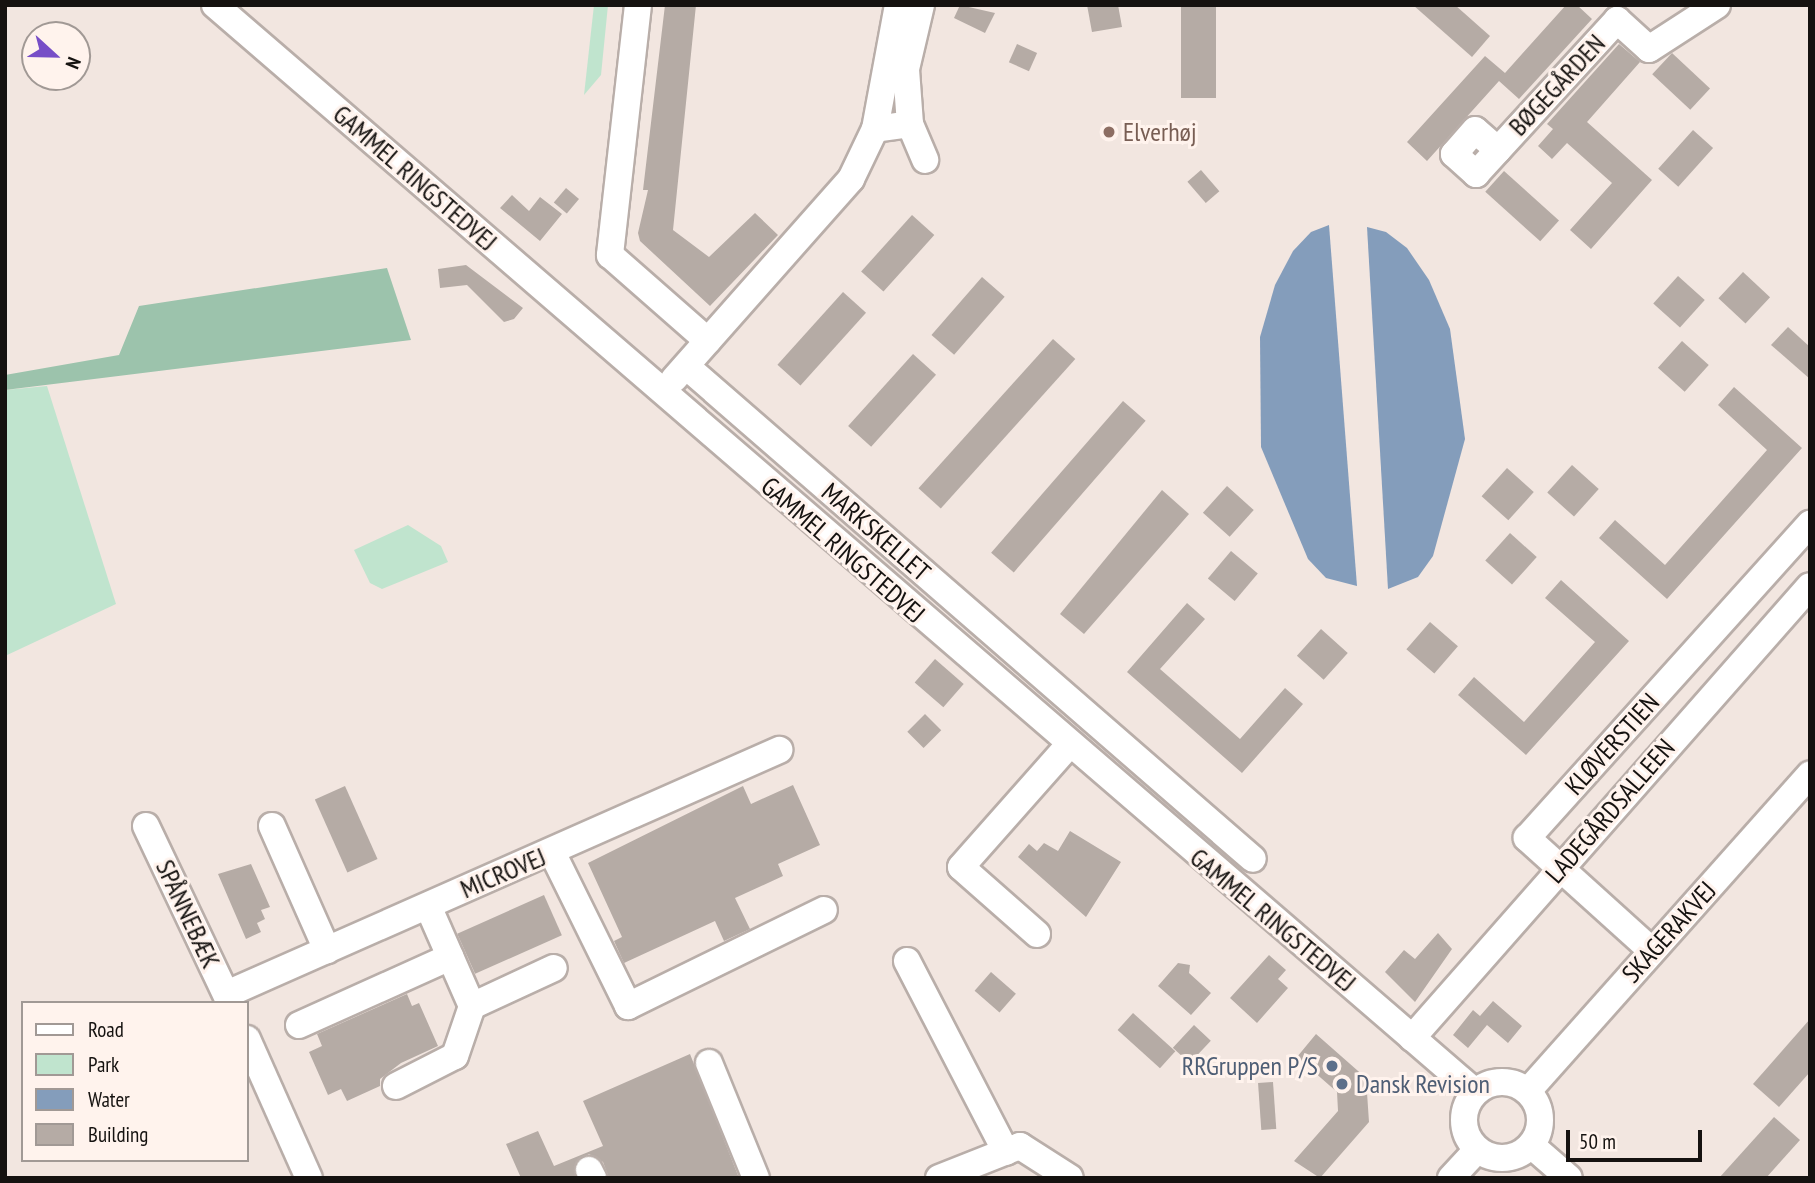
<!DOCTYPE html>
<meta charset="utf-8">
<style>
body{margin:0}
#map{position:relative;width:1815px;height:1183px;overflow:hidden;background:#f2e6e0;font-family:"PT Sans Narrow",sans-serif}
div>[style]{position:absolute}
.green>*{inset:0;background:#c0e4ce}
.forest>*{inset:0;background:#9cc3ac}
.water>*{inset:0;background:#849dbb}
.building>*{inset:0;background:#b5aba5;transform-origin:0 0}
.roads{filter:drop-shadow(2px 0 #b9aea9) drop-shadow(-2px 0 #b9aea9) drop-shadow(0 2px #b9aea9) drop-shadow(0 -2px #b9aea9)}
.minor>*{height:26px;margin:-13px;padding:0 13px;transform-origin:13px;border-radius:13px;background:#fff}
.minor>.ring{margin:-13px;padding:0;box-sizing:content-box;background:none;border:26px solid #fff;border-radius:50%}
.dots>*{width:19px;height:19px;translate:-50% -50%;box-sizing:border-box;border:4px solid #fff3ed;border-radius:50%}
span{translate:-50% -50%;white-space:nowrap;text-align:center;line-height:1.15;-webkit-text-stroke:6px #fff3ed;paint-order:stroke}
.street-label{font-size:26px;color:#151210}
.education-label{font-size:26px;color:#785e54}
.left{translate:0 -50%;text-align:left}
.service-label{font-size:26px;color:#4e5e75}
.right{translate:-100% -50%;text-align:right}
.frame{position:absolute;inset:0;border:7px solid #151210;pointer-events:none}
.legend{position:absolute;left:21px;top:1001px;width:228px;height:161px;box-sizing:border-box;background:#fff3ed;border:2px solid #a19995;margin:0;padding:9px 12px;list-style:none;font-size:21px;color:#151210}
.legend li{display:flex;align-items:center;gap:14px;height:35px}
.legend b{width:35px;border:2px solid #a19995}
.north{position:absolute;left:21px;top:21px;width:70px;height:70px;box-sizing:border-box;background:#fff3ed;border:2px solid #a19995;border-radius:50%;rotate:112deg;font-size:19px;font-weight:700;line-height:28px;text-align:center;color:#151210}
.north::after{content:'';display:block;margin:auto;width:24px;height:32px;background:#774ec7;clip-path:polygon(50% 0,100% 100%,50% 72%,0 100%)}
.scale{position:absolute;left:1566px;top:1130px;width:136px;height:32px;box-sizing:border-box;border:4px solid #151210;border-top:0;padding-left:9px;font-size:21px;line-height:24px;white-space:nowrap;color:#151210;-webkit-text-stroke:5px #fff3ed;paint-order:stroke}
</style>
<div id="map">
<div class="green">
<i style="clip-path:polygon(594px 5px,608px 5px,601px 75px,584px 95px)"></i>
<i style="clip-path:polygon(47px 386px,116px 604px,5px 656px,5px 390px)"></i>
<i style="clip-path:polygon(408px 525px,441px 546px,448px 562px,382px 589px,370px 583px,354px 550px)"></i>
</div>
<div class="forest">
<i style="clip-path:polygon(387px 268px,411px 340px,5px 390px,5px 375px,119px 355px,139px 306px)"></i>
</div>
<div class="water">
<i style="clip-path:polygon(1329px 225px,1357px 586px,1326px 578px,1308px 559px,1261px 447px,1260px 337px,1275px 285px,1293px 251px,1311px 232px)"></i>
<i style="clip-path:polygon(1367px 227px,1386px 232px,1407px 248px,1429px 280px,1450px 329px,1465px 439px,1433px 556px,1418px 577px,1388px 589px)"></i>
</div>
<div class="building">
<i style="clip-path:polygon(665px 5px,696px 5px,673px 230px,709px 257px,755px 213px,778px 235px,710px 306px,640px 241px,638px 233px,648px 190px,643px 190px)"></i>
<i style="clip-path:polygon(960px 5px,995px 13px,985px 33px,954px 18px)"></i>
<i style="clip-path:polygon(1087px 5px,1118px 5px,1122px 27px,1092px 32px)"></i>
<i style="left:1181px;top:5px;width:35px;height:93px"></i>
<i style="clip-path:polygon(1413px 5px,1455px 5px,1490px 36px,1472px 57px)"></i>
<i style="clip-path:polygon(1566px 5px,1577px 5px,1592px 19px,1519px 99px,1499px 81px,1427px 161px,1407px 142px,1485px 56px,1505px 73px)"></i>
<i style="left:1017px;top:44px;width:22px;height:20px;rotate:24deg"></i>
<i style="clip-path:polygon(1619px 44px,1640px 62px,1587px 122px,1652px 180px,1591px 249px,1570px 230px,1612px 183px,1567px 143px,1552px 159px,1538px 146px,1553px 129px,1547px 124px)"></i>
<i style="left:1672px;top:53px;width:52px;height:29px;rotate:43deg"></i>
<i style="left:1693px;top:130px;width:27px;height:52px;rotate:42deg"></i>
<i style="left:1201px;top:170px;width:28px;height:18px;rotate:49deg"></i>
<i style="left:1504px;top:171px;width:74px;height:28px;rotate:42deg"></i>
<i style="left:566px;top:188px;width:17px;height:19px;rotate:40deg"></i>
<i style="clip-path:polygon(512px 195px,529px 211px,540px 197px,562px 214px,540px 241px,500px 208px)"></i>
<i style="left:912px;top:215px;width:30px;height:76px;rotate:42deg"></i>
<i style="clip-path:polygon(466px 265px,523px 308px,514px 319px,504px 322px,467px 285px,440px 288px,438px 269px)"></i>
<i style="left:1743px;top:272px;width:37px;height:36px;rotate:43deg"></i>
<i style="left:1678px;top:276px;width:36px;height:37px;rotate:42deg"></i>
<i style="left:982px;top:277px;width:30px;height:77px;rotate:41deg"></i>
<i style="left:843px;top:292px;width:31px;height:98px;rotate:42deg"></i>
<i style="clip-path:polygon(1788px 327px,1810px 347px,1810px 379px,1771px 345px)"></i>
<i style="left:1053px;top:339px;width:30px;height:201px;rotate:42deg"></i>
<i style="left:1682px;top:341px;width:36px;height:36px;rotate:42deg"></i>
<i style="left:913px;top:354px;width:31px;height:97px;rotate:42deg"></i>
<i style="clip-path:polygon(1734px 387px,1802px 448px,1667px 599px,1599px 538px,1615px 520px,1665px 565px,1767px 450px,1718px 405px)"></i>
<i style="left:1123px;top:401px;width:30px;height:201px;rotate:41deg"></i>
<i style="left:1572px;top:465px;width:36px;height:37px;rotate:42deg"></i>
<i style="left:1507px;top:468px;width:36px;height:38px;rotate:42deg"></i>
<i style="left:1227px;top:486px;width:36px;height:36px;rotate:42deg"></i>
<i style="clip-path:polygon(1162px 490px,1189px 514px,1084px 634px,1060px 614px)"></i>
<i style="left:1510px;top:533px;width:36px;height:37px;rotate:42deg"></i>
<i style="left:1231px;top:551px;width:35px;height:36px;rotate:40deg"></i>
<i style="clip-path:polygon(1561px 580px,1629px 641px,1526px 755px,1458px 695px,1474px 677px,1524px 722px,1595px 642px,1545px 598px)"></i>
<i style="clip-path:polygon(1187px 603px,1205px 619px,1160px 669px,1240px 739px,1285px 688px,1303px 704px,1242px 773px,1127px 672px)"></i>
<i style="left:1430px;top:622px;width:37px;height:36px;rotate:41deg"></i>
<i style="left:1321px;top:629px;width:36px;height:36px;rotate:42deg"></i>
<i style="left:935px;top:659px;width:38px;height:31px;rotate:41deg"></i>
<i style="left:925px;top:714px;width:23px;height:25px;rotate:45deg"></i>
<i style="clip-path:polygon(793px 785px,820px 845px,778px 864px,783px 876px,735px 898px,750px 929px,724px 941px,715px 921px,624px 963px,614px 941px,622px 937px,588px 863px,743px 786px,751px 804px)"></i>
<i style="left:345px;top:786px;width:80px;height:33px;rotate:66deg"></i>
<i style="clip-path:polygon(1070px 831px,1121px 862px,1086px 917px,1018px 857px,1029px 844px,1037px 851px,1044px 843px,1058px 851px)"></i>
<i style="clip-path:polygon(251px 864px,270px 907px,261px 910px,265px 919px,257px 923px,261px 932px,246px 939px,218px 874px)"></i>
<i style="left:544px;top:895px;width:44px;height:95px;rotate:66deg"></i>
<i style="clip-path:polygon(1438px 933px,1452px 949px,1415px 1002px,1385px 972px,1404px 950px,1415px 959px)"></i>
<i style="clip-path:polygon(1269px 955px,1286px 970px,1278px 979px,1288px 988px,1257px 1023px,1230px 998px)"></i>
<i style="clip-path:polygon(1178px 963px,1190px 965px,1189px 973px,1211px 993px,1191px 1015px,1158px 986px)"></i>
<i style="left:991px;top:972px;width:33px;height:25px;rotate:41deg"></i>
<i style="clip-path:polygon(407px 994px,412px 1006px,419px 1003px,438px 1046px,401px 1063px,380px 1079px,380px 1086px,347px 1101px,341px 1089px,328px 1095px,309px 1052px,322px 1046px,317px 1034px)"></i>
<i style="clip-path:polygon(1493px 1001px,1522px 1026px,1508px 1043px,1487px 1025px,1468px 1048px,1453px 1035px,1473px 1010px,1480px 1016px)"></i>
<i style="left:1133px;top:1013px;width:57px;height:23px;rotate:42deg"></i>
<i style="clip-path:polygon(1810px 1019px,1810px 1072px,1779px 1107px,1753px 1084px)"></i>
<i style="left:1194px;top:1025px;width:23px;height:31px;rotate:43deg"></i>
<i style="clip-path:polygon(1316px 1034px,1366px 1078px,1369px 1122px,1320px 1178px,1294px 1161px,1338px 1111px,1337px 1092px,1297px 1057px)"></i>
<i style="clip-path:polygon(690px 1054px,739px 1178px,609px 1178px,603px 1162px,589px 1154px,576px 1162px,575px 1178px,521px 1178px,506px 1144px,538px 1131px,554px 1166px,603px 1146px,583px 1101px)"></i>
<i style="left:1273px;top:1082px;width:47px;height:15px;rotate:86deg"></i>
<i style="clip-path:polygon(1774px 1117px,1800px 1140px,1766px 1178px,1719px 1178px)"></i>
</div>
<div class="roads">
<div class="minor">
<i style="left:215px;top:5px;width:1664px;rotate:40.78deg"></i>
<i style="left:638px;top:5px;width:252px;rotate:96.4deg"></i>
<i style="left:610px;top:255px;width:130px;rotate:41.3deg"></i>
<i style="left:910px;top:124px;width:39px;rotate:67deg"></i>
<i style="left:875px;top:129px;width:35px;rotate:-8deg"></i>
<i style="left:910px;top:124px;width:55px;rotate:-94.2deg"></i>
<i style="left:906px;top:69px;width:66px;rotate:-76.8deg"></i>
<i style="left:1498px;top:150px;width:30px;rotate:-139deg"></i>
<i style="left:1475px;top:130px;width:32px;rotate:131deg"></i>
<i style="left:1454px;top:154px;width:30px;rotate:42deg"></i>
<i style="left:1476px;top:174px;width:209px;rotate:-47.5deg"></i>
<i style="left:1617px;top:20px;width:43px;rotate:42.2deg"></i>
<i style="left:1649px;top:49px;width:81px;rotate:-32.9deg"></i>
<i style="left:686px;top:366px;width:751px;rotate:41.01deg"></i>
<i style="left:674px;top:379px;width:267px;rotate:-48.5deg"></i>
<i style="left:851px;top:179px;width:55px;rotate:-64.4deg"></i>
<i style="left:875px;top:129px;width:126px;rotate:-79.5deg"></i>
<i style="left:146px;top:826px;width:196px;rotate:64.6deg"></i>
<i style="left:272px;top:826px;width:136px;rotate:66.1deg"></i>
<i style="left:552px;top:852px;width:172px;rotate:63.7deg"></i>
<i style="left:628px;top:1006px;width:218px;rotate:-26.1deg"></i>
<i style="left:428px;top:906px;width:109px;rotate:66.3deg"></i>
<i style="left:1037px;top:934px;width:101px;rotate:-138.6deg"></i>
<i style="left:961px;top:867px;width:163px;rotate:-48.5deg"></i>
<i style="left:1652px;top:951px;width:169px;rotate:-137.9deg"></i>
<i style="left:1527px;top:838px;width:423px;rotate:-48deg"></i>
<i style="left:907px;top:961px;width:215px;rotate:62.6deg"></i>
<i style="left:227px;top:994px;width:604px;rotate:-23.85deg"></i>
<i style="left:299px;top:1025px;width:166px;rotate:-24.2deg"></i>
<i style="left:1412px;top:1038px;width:602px;rotate:-48.64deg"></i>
<i style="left:247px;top:1039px;width:152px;rotate:66deg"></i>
<i style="left:709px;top:1063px;width:124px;rotate:67.8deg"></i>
<i class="ring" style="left:1464px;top:1082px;width:50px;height:50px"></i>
<i style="left:396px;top:1086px;width:66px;rotate:-27deg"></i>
<i style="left:455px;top:1056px;width:53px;rotate:-71.2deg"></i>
<i style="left:472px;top:1006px;width:90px;rotate:-24.9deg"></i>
<i style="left:1528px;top:1091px;width:424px;rotate:-48.3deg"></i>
<i style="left:1531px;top:1145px;width:50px;rotate:41deg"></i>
<i style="left:589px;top:1170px;width:9px;rotate:63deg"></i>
<i style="left:939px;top:1178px;width:87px;rotate:-21.6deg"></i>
<i style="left:1020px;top:1146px;width:59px;rotate:32.6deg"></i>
<i style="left:1451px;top:1178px;width:38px;rotate:-47deg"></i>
</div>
</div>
<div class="dots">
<i style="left:1109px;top:132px;background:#8d6e63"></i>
<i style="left:1332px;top:1066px;background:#5c6f8a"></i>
<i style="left:1342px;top:1084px;background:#5c6f8a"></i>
</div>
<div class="street-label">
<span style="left:1557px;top:85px;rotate:-47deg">BØGEGÅRDEN</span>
<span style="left:415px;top:178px;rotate:41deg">GAMMEL RINGSTEDVEJ</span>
<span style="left:876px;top:532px;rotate:41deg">MARKSKELLET</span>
<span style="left:843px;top:550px;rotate:41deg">GAMMEL RINGSTEDVEJ</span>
<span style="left:1612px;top:744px;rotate:-48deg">KLØVERSTIEN</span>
<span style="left:1610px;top:811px;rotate:-49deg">LADEGÅRDSALLEEN</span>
<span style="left:503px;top:873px;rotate:-23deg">MICROVEJ</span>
<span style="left:188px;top:914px;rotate:65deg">SPÅNNEBÆK</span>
<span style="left:1273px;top:920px;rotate:40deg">GAMMEL RINGSTEDVEJ</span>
<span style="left:1669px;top:932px;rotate:-48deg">SKAGERAKVEJ</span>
</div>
<div class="education-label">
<span class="left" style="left:1123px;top:132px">Elverhøj</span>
</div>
<div class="service-label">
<span class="right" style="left:1318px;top:1066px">RRGruppen P/S</span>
<span class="left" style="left:1356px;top:1084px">Dansk Revision</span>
</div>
<div class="frame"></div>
<ul class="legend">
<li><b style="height:9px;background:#fff"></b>Road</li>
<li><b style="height:19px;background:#c0e4ce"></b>Park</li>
<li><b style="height:19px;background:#849dbb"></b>Water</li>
<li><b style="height:19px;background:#b5aba5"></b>Building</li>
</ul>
<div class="north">N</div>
<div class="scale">50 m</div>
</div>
